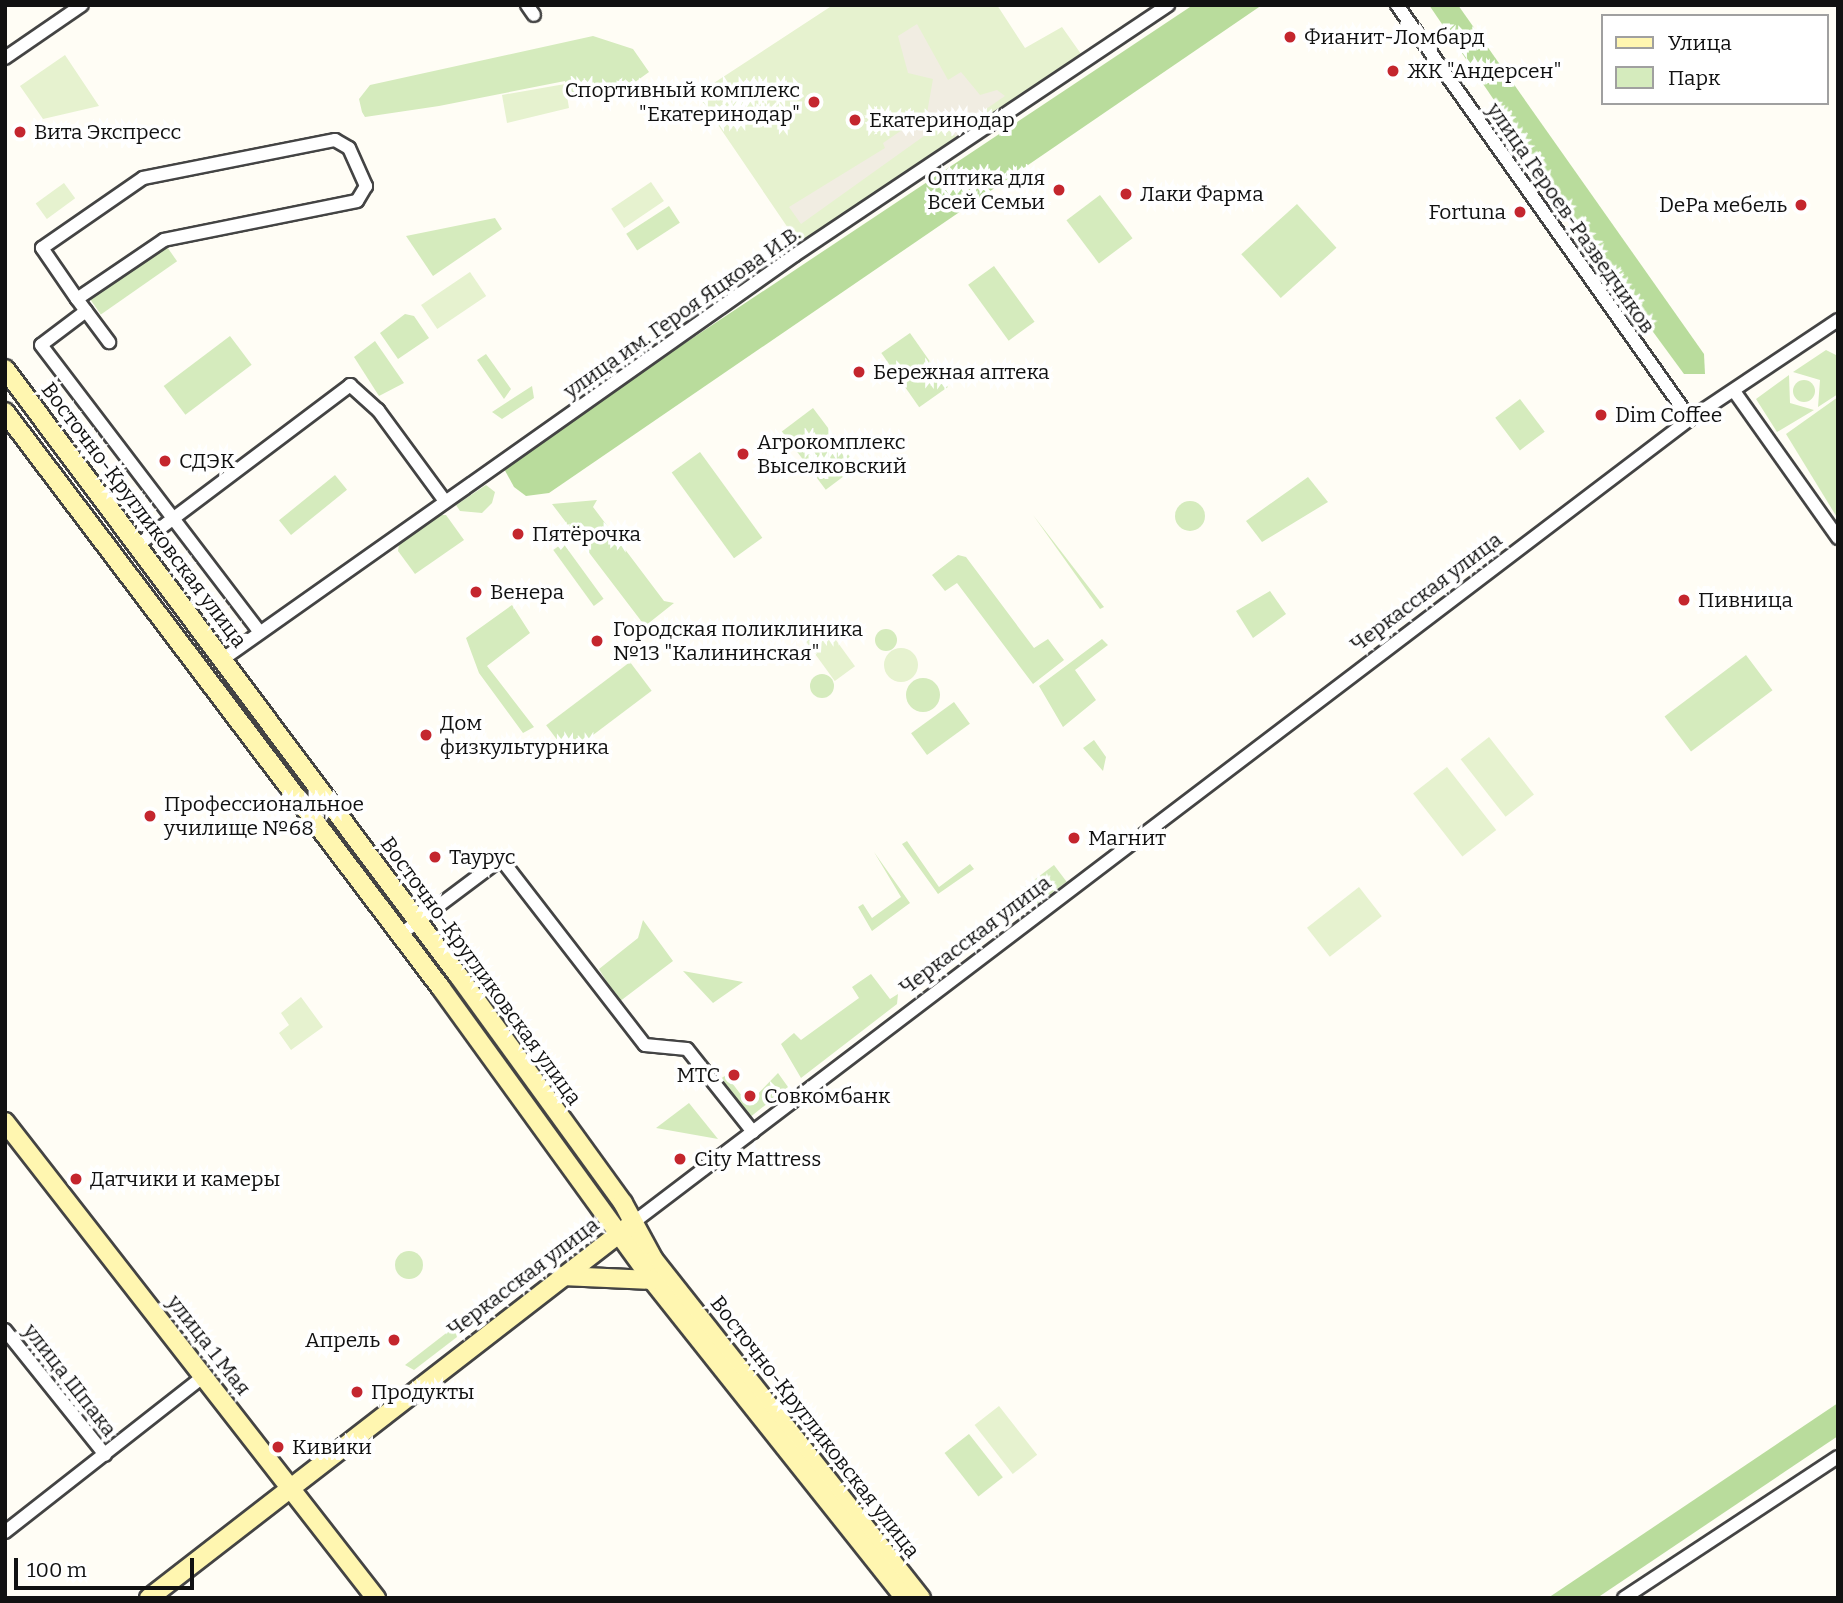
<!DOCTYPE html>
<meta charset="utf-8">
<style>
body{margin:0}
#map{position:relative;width:1843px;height:1603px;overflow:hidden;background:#fffdf5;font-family:Bitter,serif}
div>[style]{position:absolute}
.green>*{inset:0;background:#d5ebbd;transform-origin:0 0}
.round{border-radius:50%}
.forest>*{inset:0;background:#b9dc9c}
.pitch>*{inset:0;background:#e6f2cf;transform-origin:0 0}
.plaza>*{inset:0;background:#f1ede2}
.roads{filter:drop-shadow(2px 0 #444) drop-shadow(-2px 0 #444) drop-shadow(0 2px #444) drop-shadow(0 -2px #444)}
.street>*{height:12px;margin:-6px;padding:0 6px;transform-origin:6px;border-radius:6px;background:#fff}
.secondary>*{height:18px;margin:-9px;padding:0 9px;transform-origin:9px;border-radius:9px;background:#fff6b0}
.dots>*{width:19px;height:19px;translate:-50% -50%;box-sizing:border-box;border:4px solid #fff;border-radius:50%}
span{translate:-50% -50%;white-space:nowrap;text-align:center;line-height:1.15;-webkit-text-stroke:7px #fff;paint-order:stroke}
.poi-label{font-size:21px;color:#111}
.left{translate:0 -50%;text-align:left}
.right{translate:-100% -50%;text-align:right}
.street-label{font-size:21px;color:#111}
.frame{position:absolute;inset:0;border:7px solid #111;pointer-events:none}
.legend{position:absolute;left:1601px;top:14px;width:228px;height:91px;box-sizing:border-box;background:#fff;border:2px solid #a0a0a0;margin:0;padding:9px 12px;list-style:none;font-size:21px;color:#111}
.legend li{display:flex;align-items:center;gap:14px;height:35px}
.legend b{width:35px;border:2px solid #a0a0a0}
.scale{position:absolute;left:14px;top:1558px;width:180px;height:32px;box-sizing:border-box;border:4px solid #111;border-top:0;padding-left:9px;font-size:21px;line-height:24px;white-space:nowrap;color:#111;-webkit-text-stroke:5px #fff;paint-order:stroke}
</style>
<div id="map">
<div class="green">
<i style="clip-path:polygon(593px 36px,633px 49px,649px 72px,624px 90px,571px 100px,565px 81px,439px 106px,365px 117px,362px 112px,359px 99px,370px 85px)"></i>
<i style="left:1100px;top:195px;width:54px;height:42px;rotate:53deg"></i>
<i style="left:1297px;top:204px;width:59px;height:75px;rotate:48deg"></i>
<i style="left:669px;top:206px;width:20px;height:51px;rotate:57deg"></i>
<i style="clip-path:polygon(495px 218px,502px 229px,433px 276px,406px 236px)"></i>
<i style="left:165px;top:244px;width:21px;height:93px;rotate:55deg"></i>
<i style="left:994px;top:266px;width:69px;height:32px;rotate:54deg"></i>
<i style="clip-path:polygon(405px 314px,414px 316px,429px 338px,398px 359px,380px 333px)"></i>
<i style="left:910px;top:333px;width:66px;height:35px;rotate:55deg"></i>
<i style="left:230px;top:336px;width:36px;height:83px;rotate:53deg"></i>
<i style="clip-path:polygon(375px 341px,404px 383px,379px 396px,354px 357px)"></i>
<i style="clip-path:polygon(1826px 350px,1838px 356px,1838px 394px,1818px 407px,1820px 380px,1793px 372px)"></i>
<i style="clip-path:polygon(486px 354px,511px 389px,504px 399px,477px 360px)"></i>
<i style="clip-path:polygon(1789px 375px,1790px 403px,1814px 410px,1777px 432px,1756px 399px)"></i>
<i class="round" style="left:1793px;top:380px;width:22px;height:22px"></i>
<i style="clip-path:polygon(532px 386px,534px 398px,502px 419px,492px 412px)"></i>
<i style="clip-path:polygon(1838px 397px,1838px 519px,1786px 434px)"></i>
<i style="left:1520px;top:399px;width:41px;height:31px;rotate:53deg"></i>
<i style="left:813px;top:408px;width:73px;height:39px;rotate:53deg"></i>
<i style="left:700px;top:452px;width:106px;height:35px;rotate:54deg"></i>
<i style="left:335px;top:475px;width:19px;height:72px;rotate:51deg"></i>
<i style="clip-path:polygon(1308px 477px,1328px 502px,1262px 542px,1246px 521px)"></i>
<i style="clip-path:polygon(486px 485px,495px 492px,492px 503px,482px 513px,460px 511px,456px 505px)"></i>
<i style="clip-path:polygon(597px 500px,593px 507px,664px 601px,674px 603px,645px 626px,552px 504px)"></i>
<i class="round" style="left:1175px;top:501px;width:30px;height:30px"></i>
<i style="clip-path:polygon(434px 515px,446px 515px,464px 540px,415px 574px,398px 551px,400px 538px)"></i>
<i style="clip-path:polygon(1033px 515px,1104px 607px,1100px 609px)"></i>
<i style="left:563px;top:543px;width:69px;height:12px;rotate:54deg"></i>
<i style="clip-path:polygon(958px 555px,966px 557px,1034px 648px,1048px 639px,1064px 660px,1033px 684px,957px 583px,945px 591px,932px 575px)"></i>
<i style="clip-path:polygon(1270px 591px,1286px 614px,1253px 638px,1236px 611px)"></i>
<i style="clip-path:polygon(512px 605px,530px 633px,487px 666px,534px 727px,523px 733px,479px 673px,466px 638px)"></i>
<i class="round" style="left:875px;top:629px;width:22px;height:22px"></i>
<i style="clip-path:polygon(1102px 639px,1108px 645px,1075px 670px,1096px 700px,1063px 727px,1039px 686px)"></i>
<i style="left:1746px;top:655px;width:44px;height:102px;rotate:53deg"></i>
<i style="left:630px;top:662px;width:36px;height:105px;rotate:53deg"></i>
<i class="round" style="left:810px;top:674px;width:24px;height:24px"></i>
<i class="round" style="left:906px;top:678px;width:34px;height:34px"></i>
<i style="left:954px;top:702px;width:27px;height:53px;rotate:54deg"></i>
<i style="clip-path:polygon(1094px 740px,1106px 757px,1103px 771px,1083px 748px)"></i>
<i style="clip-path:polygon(907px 841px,939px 887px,970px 864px,974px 869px,938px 894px,902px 844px)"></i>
<i style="clip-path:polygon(874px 852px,910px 903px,872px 931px,858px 907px,863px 904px,872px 918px,901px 897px)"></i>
<i style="left:1054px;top:865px;width:21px;height:37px;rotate:53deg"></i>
<i style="clip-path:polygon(643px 920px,673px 961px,619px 1002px,599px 969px,638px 938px)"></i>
<i style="clip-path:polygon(683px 971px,743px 982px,713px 1003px)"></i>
<i style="clip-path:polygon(871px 974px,890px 999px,898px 994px,897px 1004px,801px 1078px,781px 1044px,794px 1033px,801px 1040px,859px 998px,852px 987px)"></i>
<i style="clip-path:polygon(778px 1073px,788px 1087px,749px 1118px,719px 1080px,726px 1075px,748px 1104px)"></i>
<i style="clip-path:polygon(689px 1103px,718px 1139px,656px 1128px)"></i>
<i class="round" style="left:395px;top:1251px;width:28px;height:28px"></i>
<i style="clip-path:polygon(454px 1327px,457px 1337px,414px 1370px,405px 1365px)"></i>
<i style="left:969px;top:1434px;width:55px;height:31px;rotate:52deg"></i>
</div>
<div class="forest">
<i style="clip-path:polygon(1193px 5px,1262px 5px,549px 493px,526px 496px,514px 487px,502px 465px)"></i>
<i style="clip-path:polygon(1429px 5px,1458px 5px,1704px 354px,1705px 374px,1684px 374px,1648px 325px)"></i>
<i style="clip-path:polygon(1838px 1403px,1838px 1436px,1597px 1598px,1548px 1598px)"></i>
</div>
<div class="pitch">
<i style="clip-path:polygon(833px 5px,997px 5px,1025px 48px,1062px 27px,1086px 61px,803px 250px,697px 94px)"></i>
<i style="clip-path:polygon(65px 55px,99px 106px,43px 119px,20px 86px)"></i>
<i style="clip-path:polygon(565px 84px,569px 108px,507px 123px,502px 95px)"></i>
<i style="left:651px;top:182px;width:23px;height:48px;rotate:56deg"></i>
<i style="left:64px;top:183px;width:19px;height:35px;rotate:54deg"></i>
<i style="left:470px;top:272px;width:29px;height:59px;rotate:56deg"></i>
<i style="left:825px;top:625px;width:51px;height:25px;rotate:54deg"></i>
<i class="round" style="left:884px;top:648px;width:34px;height:34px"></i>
<i style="left:1489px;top:737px;width:73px;height:36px;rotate:52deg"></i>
<i style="left:1447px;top:767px;width:80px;height:43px;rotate:52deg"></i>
<i style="left:1359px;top:887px;width:37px;height:66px;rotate:52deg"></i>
<i style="clip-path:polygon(301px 997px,323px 1027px,291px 1050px,279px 1033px,289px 1025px,281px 1013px)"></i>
<i style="left:999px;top:1406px;width:62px;height:31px;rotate:52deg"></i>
</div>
<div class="plaza">
<i style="clip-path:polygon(917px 24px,948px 80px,961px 72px,980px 95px,997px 90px,1005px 96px,973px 118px,978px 126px,958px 140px,945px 121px,801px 224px,789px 207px,885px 148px,883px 143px,927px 113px,933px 79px,908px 73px,898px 36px)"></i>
</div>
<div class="roads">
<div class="street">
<i style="left:527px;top:5px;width:12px;rotate:55deg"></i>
<i style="left:1397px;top:5px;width:507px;rotate:54.71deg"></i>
<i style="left:5px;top:58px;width:93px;rotate:-34.5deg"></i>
<i style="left:77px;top:299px;width:62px;rotate:-124.5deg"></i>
<i style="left:42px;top:248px;width:123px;rotate:-34.7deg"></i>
<i style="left:143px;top:178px;width:196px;rotate:-11.2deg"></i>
<i style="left:335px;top:140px;width:16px;rotate:30deg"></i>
<i style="left:349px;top:148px;width:42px;rotate:65.9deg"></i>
<i style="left:366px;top:186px;width:17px;rotate:121deg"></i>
<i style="left:357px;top:201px;width:197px;rotate:168.6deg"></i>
<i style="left:164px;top:240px;width:105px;rotate:145.9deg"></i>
<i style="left:77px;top:299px;width:54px;rotate:53.3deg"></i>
<i style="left:86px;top:311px;width:56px;rotate:142.9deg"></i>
<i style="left:41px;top:345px;width:361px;rotate:52.7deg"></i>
<i style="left:1734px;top:391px;width:180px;rotate:54.7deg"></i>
<i style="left:138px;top:545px;width:266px;rotate:-37deg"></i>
<i style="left:350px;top:385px;width:38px;rotate:42deg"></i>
<i style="left:378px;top:410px;width:112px;rotate:53.7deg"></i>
<i style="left:223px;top:659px;width:700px;rotate:-35.23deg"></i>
<i style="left:795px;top:255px;width:449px;rotate:-33.8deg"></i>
<i style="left:401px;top:934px;width:125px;rotate:-36.9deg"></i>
<i style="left:501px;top:859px;width:235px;rotate:52.3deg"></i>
<i style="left:645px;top:1045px;width:42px;rotate:5.4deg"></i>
<i style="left:687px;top:1049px;width:106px;rotate:51.5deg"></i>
<i style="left:634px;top:1222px;width:1327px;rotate:-37.25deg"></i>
<i style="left:1690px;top:419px;width:178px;rotate:-33.8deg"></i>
<i style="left:5px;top:1330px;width:160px;rotate:51.3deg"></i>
<i style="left:5px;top:1532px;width:254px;rotate:-38.1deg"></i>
<i style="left:1624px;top:1598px;width:256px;rotate:-33.4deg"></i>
</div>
<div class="secondary">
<i style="left:5px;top:369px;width:757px;rotate:53.22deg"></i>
<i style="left:458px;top:975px;width:281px;rotate:54.1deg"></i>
<i style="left:623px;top:1203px;width:65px;rotate:61.5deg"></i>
<i style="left:654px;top:1260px;width:431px;rotate:51.7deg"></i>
<i style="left:5px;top:412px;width:722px;rotate:52.88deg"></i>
<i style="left:441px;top:988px;width:360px;rotate:54.1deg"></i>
<i style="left:652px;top:1280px;width:406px;rotate:51.5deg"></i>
<i style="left:5px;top:1122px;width:604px;rotate:52.07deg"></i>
<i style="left:562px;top:1276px;width:90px;rotate:2.5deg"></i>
<i style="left:149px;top:1598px;width:607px;rotate:-37.78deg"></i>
</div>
</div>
<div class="dots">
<i style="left:1290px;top:37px;background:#c4262e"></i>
<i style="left:1393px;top:71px;background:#c4262e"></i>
<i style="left:814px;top:102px;background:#c4262e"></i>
<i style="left:855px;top:120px;background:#c4262e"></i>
<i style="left:20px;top:132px;background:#c4262e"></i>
<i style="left:1059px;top:190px;background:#c4262e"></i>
<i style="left:1126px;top:194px;background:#c4262e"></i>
<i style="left:1801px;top:205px;background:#c4262e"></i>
<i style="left:1520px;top:212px;background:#c4262e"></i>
<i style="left:859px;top:372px;background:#c4262e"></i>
<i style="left:1601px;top:415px;background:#c4262e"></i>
<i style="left:743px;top:454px;background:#c4262e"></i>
<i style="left:165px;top:461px;background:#c4262e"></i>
<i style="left:518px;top:534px;background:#c4262e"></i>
<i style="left:476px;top:592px;background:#c4262e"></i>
<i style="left:1684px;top:600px;background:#c4262e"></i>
<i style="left:597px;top:641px;background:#c4262e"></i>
<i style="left:426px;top:735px;background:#c4262e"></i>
<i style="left:150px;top:816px;background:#c4262e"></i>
<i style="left:1074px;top:838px;background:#c4262e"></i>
<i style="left:435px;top:857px;background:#c4262e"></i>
<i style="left:734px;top:1075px;background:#c4262e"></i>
<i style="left:750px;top:1096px;background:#c4262e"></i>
<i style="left:680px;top:1159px;background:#c4262e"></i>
<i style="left:76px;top:1179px;background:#c4262e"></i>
<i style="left:394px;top:1340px;background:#c4262e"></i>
<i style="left:357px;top:1392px;background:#c4262e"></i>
<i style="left:278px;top:1447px;background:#c4262e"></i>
</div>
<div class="poi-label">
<span class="left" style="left:1304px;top:37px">Фианит-Ломбард</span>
<span class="left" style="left:1407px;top:71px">ЖК "Андерсен"</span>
<span class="right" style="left:800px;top:102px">Спортивный комплекс<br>"Екатеринодар"</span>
<span class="left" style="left:869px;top:120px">Екатеринодар</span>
<span class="left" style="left:34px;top:132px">Вита Экспресс</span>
<span class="right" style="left:1045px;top:190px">Оптика для<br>Всей Семьи</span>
<span class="left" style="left:1140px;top:194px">Лаки Фарма</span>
<span class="right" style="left:1787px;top:205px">DePa мебель</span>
<span class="right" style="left:1506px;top:212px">Fortuna</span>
<span class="left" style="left:873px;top:372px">Бережная аптека</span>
<span class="left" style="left:1615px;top:415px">Dim Coffee</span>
<span class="left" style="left:757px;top:454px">Агрокомплекс<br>Выселковский</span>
<span class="left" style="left:179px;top:461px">СДЭК</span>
<span class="left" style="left:532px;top:534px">Пятёрочка</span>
<span class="left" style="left:490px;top:592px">Венера</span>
<span class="left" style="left:1698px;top:600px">Пивница</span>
<span class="left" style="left:613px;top:641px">Городская поликлиника<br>№13 "Калининская"</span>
<span class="left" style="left:440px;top:735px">Дом<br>физкультурника</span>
<span class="left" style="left:164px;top:816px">Профессиональное<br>училище №68</span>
<span class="left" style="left:1088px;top:838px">Магнит</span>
<span class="left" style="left:449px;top:857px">Таурус</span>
<span class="right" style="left:720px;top:1075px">МТС</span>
<span class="left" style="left:764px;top:1096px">Совкомбанк</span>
<span class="left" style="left:694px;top:1159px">City Mattress</span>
<span class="left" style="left:90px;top:1179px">Датчики и камеры</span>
<span class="right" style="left:380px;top:1340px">Апрель</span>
<span class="left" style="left:371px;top:1392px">Продукты</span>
<span class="left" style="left:292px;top:1447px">Кивики</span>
</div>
<div class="street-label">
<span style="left:1571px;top:218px;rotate:55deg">улица Героев-Разведчиков</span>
<span style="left:682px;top:312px;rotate:-35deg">улица им. Героя Яцкова И.В.</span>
<span style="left:144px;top:515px;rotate:53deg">Восточно-Кругликовская улица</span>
<span style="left:1426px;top:592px;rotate:-37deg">Черкасская улица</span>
<span style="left:975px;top:935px;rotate:-37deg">Черкасская улица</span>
<span style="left:481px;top:971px;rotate:54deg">Восточно-Кругликовская улица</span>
<span style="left:523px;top:1277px;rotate:-37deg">Черкасская улица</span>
<span style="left:209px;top:1345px;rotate:52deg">улица 1 Мая</span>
<span style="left:70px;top:1380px;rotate:52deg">улица Шпака</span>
<span style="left:815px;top:1427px;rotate:52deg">Восточно-Кругликовская улица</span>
</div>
<div class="frame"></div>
<ul class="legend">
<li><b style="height:9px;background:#fff6b0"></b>Улица</li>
<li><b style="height:19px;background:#d5ebbd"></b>Парк</li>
</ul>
<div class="scale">100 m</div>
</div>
